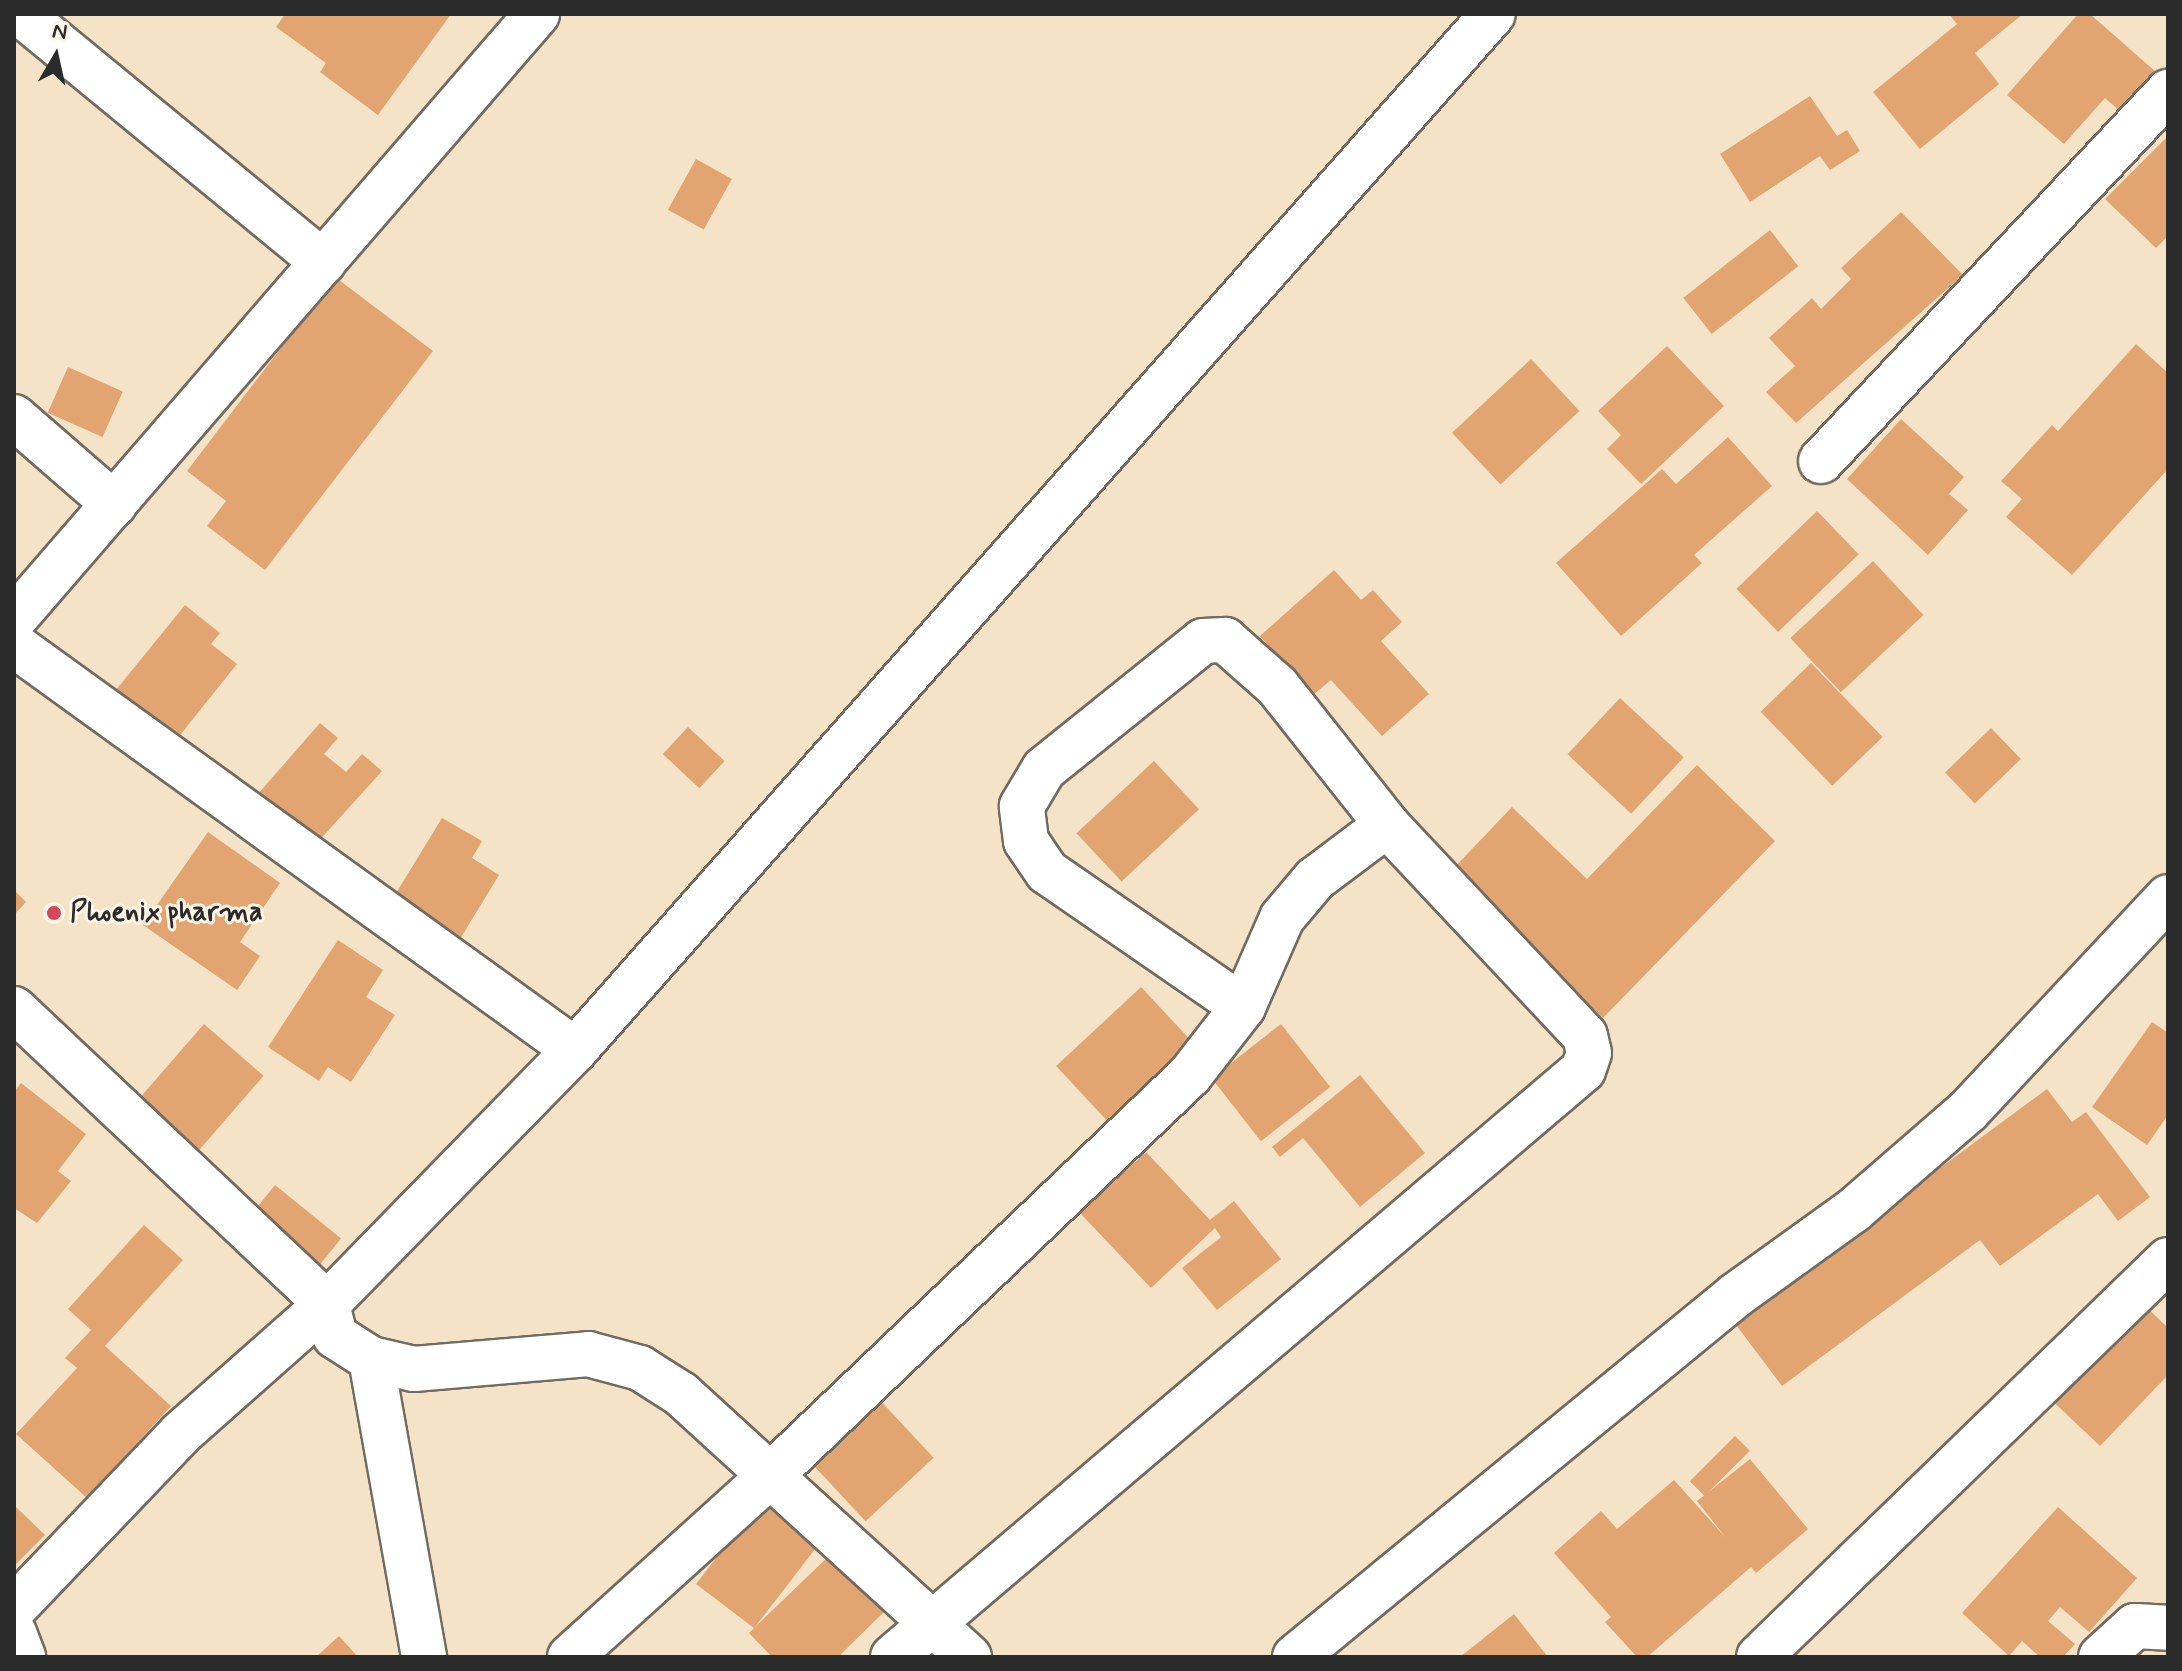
<!DOCTYPE html>
<style>
body{margin:0}
#map{position:relative;width:2182px;height:1671px;overflow:hidden;background:#f4e3c6;font-family:Mynerve,sans-serif}
div>[style]{position:absolute}
.building>*{inset:0;background:#e2a572;transform-origin:0 0}
.roads{filter:drop-shadow(2px 0 #716b61) drop-shadow(-2px 0 #716b61) drop-shadow(0 2px #716b61) drop-shadow(0 -2px #716b61)}
.street>*{height:44px;margin:-22px;padding:0 22px;transform-origin:22px;border-radius:22px;background:#fff}
.dots>*{width:22px;height:22px;translate:-50% -50%;box-sizing:border-box;border:4px solid #fcf5e5;border-radius:50%}
span{translate:-50% -50%;white-space:nowrap;text-align:center;line-height:1.15;-webkit-text-stroke:6px #fcf5e5;paint-order:stroke}
.poi-label{font-size:28px;color:#2b2b2b;font-weight:700}
.left{translate:0 -50%;text-align:left}
.frame{position:absolute;inset:0;border:16px solid #2b2b2b;pointer-events:none}
.north{position:absolute;left:16px;top:16px;width:80px;height:80px;-webkit-text-stroke:6px #fcf5e5;paint-order:stroke;rotate:9deg;font-size:22px;font-weight:700;line-height:32px;text-align:center;color:#2b2b2b}
.north::after{content:'';display:block;margin:auto;width:28px;height:36px;background:#2b2b2b;clip-path:polygon(50% 0,100% 100%,50% 72%,0 100%)}
</style>
<div id="map">
<div class="building">
<i style="clip-path:polygon(285px 14px,451px 14px,378px 115px,320px 72px,326px 63px,276px 27px)"></i>
<i style="clip-path:polygon(1949px 14px,2023px 14px,1975px 53px,1999px 84px,1920px 149px,1873px 92px,1957px 24px)"></i>
<i style="clip-path:polygon(2078px 14px,2090px 14px,2156px 72px,2121px 112px,2105px 98px,2064px 144px,2007px 95px)"></i>
<i style="clip-path:polygon(1810px 96px,1837px 136px,1847px 130px,1860px 151px,1830px 170px,1820px 156px,1750px 202px,1720px 154px)"></i>
<i style="clip-path:polygon(2168px 136px,2168px 236px,2156px 248px,2105px 199px)"></i>
<i style="left:696px;top:159px;width:41px;height:58px;rotate:29deg"></i>
<i style="clip-path:polygon(1901px 212px,1963px 275px,1796px 423px,1766px 392px,1795px 366px,1769px 338px,1812px 298px,1821px 309px,1851px 279px,1841px 268px)"></i>
<i style="left:1770px;top:230px;width:46px;height:110px;rotate:52deg"></i>
<i style="clip-path:polygon(335px 277px,433px 351px,265px 570px,207px 526px,226px 501px,187px 471px)"></i>
<i style="clip-path:polygon(2136px 344px,2168px 373px,2168px 469px,2072px 575px,2006px 517px,2022px 499px,2001px 481px,2052px 425px,2058px 431px)"></i>
<i style="clip-path:polygon(1667px 346px,1724px 406px,1641px 484px,1607px 449px,1621px 435px,1598px 411px)"></i>
<i style="left:1531px;top:359px;width:71px;height:108px;rotate:47deg"></i>
<i style="left:68px;top:367px;width:60px;height:50px;rotate:24deg"></i>
<i style="clip-path:polygon(1901px 419px,1964px 477px,1949px 494px,1968px 510px,1928px 555px,1847px 479px)"></i>
<i style="clip-path:polygon(1728px 437px,1772px 486px,1694px 555px,1702px 563px,1621px 636px,1556px 563px,1662px 469px,1676px 484px)"></i>
<i style="left:1817px;top:511px;width:60px;height:112px;rotate:46deg"></i>
<i style="left:1873px;top:561px;width:74px;height:113px;rotate:47deg"></i>
<i style="clip-path:polygon(1334px 570px,1361px 600px,1373px 590px,1402px 622px,1381px 641px,1429px 694px,1382px 736px,1331px 680px,1313px 695px,1260px 636px)"></i>
<i style="clip-path:polygon(185px 605px,220px 633px,211px 644px,237px 664px,168px 750px,107px 701px)"></i>
<i style="left:1811px;top:663px;width:103px;height:70px;rotate:46deg"></i>
<i style="left:1620px;top:698px;width:87px;height:77px;rotate:43deg"></i>
<i style="clip-path:polygon(320px 723px,338px 738px,324px 754px,346px 772px,362px 754px,382px 771px,308px 853px,250px 803px)"></i>
<i style="left:688px;top:727px;width:50px;height:37px;rotate:43deg"></i>
<i style="left:1991px;top:728px;width:43px;height:64px;rotate:46deg"></i>
<i style="left:1154px;top:761px;width:66px;height:106px;rotate:47deg"></i>
<i style="clip-path:polygon(1697px 765px,1775px 841px,1603px 1018px,1451px 871px,1512px 807px,1587px 879px)"></i>
<i style="clip-path:polygon(442px 818px,482px 841px,472px 858px,499px 875px,449px 957px,382px 916px)"></i>
<i style="clip-path:polygon(208px 832px,280px 883px,240px 942px,260px 956px,237px 990px,143px 925px)"></i>
<i style="clip-path:polygon(14px 890px,26px 902px,14px 915px)"></i>
<i style="clip-path:polygon(338px 940px,383px 970px,366px 997px,395px 1015px,351px 1082px,328px 1067px,319px 1081px,268px 1047px)"></i>
<i style="left:1141px;top:987px;width:76px;height:116px;rotate:47deg"></i>
<i style="clip-path:polygon(2152px 1022px,2168px 1033px,2168px 1115px,2147px 1145px,2092px 1107px)"></i>
<i style="left:204px;top:1024px;width:79px;height:121px;rotate:41deg"></i>
<i style="left:1281px;top:1024px;width:80px;height:88px;rotate:52deg"></i>
<i style="clip-path:polygon(1360px 1075px,1425px 1153px,1360px 1207px,1303px 1138px,1280px 1157px,1272px 1147px)"></i>
<i style="clip-path:polygon(21px 1083px,86px 1134px,58px 1171px,71px 1181px,37px 1223px,14px 1208px,14px 1092px)"></i>
<i style="clip-path:polygon(2047px 1089px,2072px 1122px,2086px 1112px,2150px 1197px,2118px 1221px,2098px 1194px,2000px 1266px,1980px 1240px,1782px 1386px,1733px 1321px)"></i>
<i style="clip-path:polygon(1146px 1152px,1210px 1220px,1234px 1201px,1281px 1259px,1217px 1310px,1182px 1268px,1221px 1237px,1215px 1228px,1151px 1288px,1080px 1213px)"></i>
<i style="left:275px;top:1185px;width:85px;height:60px;rotate:39deg"></i>
<i style="clip-path:polygon(144px 1225px,183px 1260px,105px 1346px,171px 1406px,87px 1498px,16px 1434px,77px 1368px,65px 1358px,91px 1330px,68px 1309px)"></i>
<i style="clip-path:polygon(2135px 1296px,2168px 1328px,2168px 1375px,2100px 1446px,2043px 1392px)"></i>
<i style="left:877px;top:1397px;width:83px;height:93px;rotate:47deg"></i>
<i style="left:1735px;top:1436px;width:21px;height:64px;rotate:45deg"></i>
<i style="clip-path:polygon(1750px 1459px,1808px 1529px,1756px 1573px,1751px 1567px,1647px 1657px,1637px 1657px,1605px 1622px,1611px 1617px,1554px 1553px,1601px 1511px,1617px 1529px,1674px 1480px,1726px 1538px,1697px 1501px)"></i>
<i style="clip-path:polygon(761px 1500px,819px 1544px,755px 1627px,831px 1554px,886px 1610px,838px 1657px,772px 1657px,749px 1633px,754px 1628px,696px 1584px)"></i>
<i style="clip-path:polygon(16px 1507px,45px 1535px,14px 1566px,14px 1508px)"></i>
<i style="clip-path:polygon(2058px 1507px,2137px 1578px,2089px 1632px,2060px 1607px,2048px 1621px,2075px 1644px,2063px 1657px,2040px 1657px,2022px 1641px,2009px 1656px,1962px 1613px)"></i>
<i style="clip-path:polygon(1514px 1614px,1548px 1657px,1460px 1657px)"></i>
<i style="clip-path:polygon(339px 1636px,358px 1657px,316px 1657px)"></i>
</div>
<div class="roads">
<div class="street">
<i style="left:21px;top:14px;width:391px;rotate:39.4deg"></i>
<i style="left:14px;top:417px;width:133px;rotate:41deg"></i>
<i style="left:1821px;top:461px;width:507px;rotate:-46.76deg"></i>
<i style="left:14px;top:619px;width:800px;rotate:-49.16deg"></i>
<i style="left:14px;top:645px;width:692px;rotate:35.83deg"></i>
<i style="left:1243px;top:1007px;width:238px;rotate:-145.4deg"></i>
<i style="left:1047px;top:872px;width:37px;rotate:-124deg"></i>
<i style="left:1026px;top:841px;width:35px;rotate:-97deg"></i>
<i style="left:1022px;top:806px;width:43px;rotate:-59.3deg"></i>
<i style="left:1044px;top:769px;width:204px;rotate:-38.8deg"></i>
<i style="left:1203px;top:641px;width:22px;rotate:-3deg"></i>
<i style="left:1225px;top:640px;width:69px;rotate:41.5deg"></i>
<i style="left:1277px;top:686px;width:177px;rotate:51.6deg"></i>
<i style="left:14px;top:1009px;width:430px;rotate:43.3deg"></i>
<i style="left:327px;top:1304px;width:355px;rotate:-45.7deg"></i>
<i style="left:575px;top:1050px;width:1384px;rotate:-48.46deg"></i>
<i style="left:371px;top:1359px;width:303px;rotate:79.9deg"></i>
<i style="left:14px;top:1608px;width:240px;rotate:-46.3deg"></i>
<i style="left:180px;top:1434px;width:196px;rotate:-41.5deg"></i>
<i style="left:327px;top:1304px;width:33px;rotate:76deg"></i>
<i style="left:335px;top:1336px;width:43px;rotate:32.6deg"></i>
<i style="left:371px;top:1359px;width:44px;rotate:13.1deg"></i>
<i style="left:414px;top:1369px;width:175px;rotate:-4.9deg"></i>
<i style="left:588px;top:1354px;width:54px;rotate:15.1deg"></i>
<i style="left:640px;top:1368px;width:49px;rotate:32.4deg"></i>
<i style="left:681px;top:1394px;width:390px;rotate:42.4deg"></i>
<i style="left:14px;top:1633px;width:26px;rotate:69deg"></i>
<i style="left:570px;top:1657px;width:271px;rotate:-42.2deg"></i>
<i style="left:771px;top:1475px;width:579px;rotate:-43.67deg"></i>
<i style="left:1190px;top:1075px;width:86px;rotate:-52.1deg"></i>
<i style="left:1243px;top:1007px;width:97px;rotate:-66.3deg"></i>
<i style="left:1282px;top:918px;width:51px;rotate:-49.8deg"></i>
<i style="left:1315px;top:879px;width:90px;rotate:-36.9deg"></i>
<i style="left:1387px;top:825px;width:289px;rotate:46.8deg"></i>
<i style="left:1585px;top:1036px;width:17px;rotate:77deg"></i>
<i style="left:1589px;top:1053px;width:18px;rotate:109deg"></i>
<i style="left:1583px;top:1070px;width:906px;rotate:139.61deg"></i>
<i style="left:1295px;top:1657px;width:571px;rotate:-39.38deg"></i>
<i style="left:1736px;top:1295px;width:145px;rotate:-35.8deg"></i>
<i style="left:1854px;top:1210px;width:151px;rotate:-41deg"></i>
<i style="left:1968px;top:1111px;width:293px;rotate:-46.9deg"></i>
<i style="left:1759px;top:1657px;width:570px;rotate:-44.15deg"></i>
<i style="left:2101px;top:1657px;width:46px;rotate:-42.4deg"></i>
<i style="left:2135px;top:1626px;width:33px;rotate:3deg"></i>
</div>
</div>
<div class="dots">
<i style="left:54px;top:913px;background:#d1495b"></i>
</div>
<div class="poi-label">
<span class="left" style="left:70px;top:913px">Phoenix pharma</span>
</div>
<div class="frame"></div>
<div class="north">N</div>
</div>
